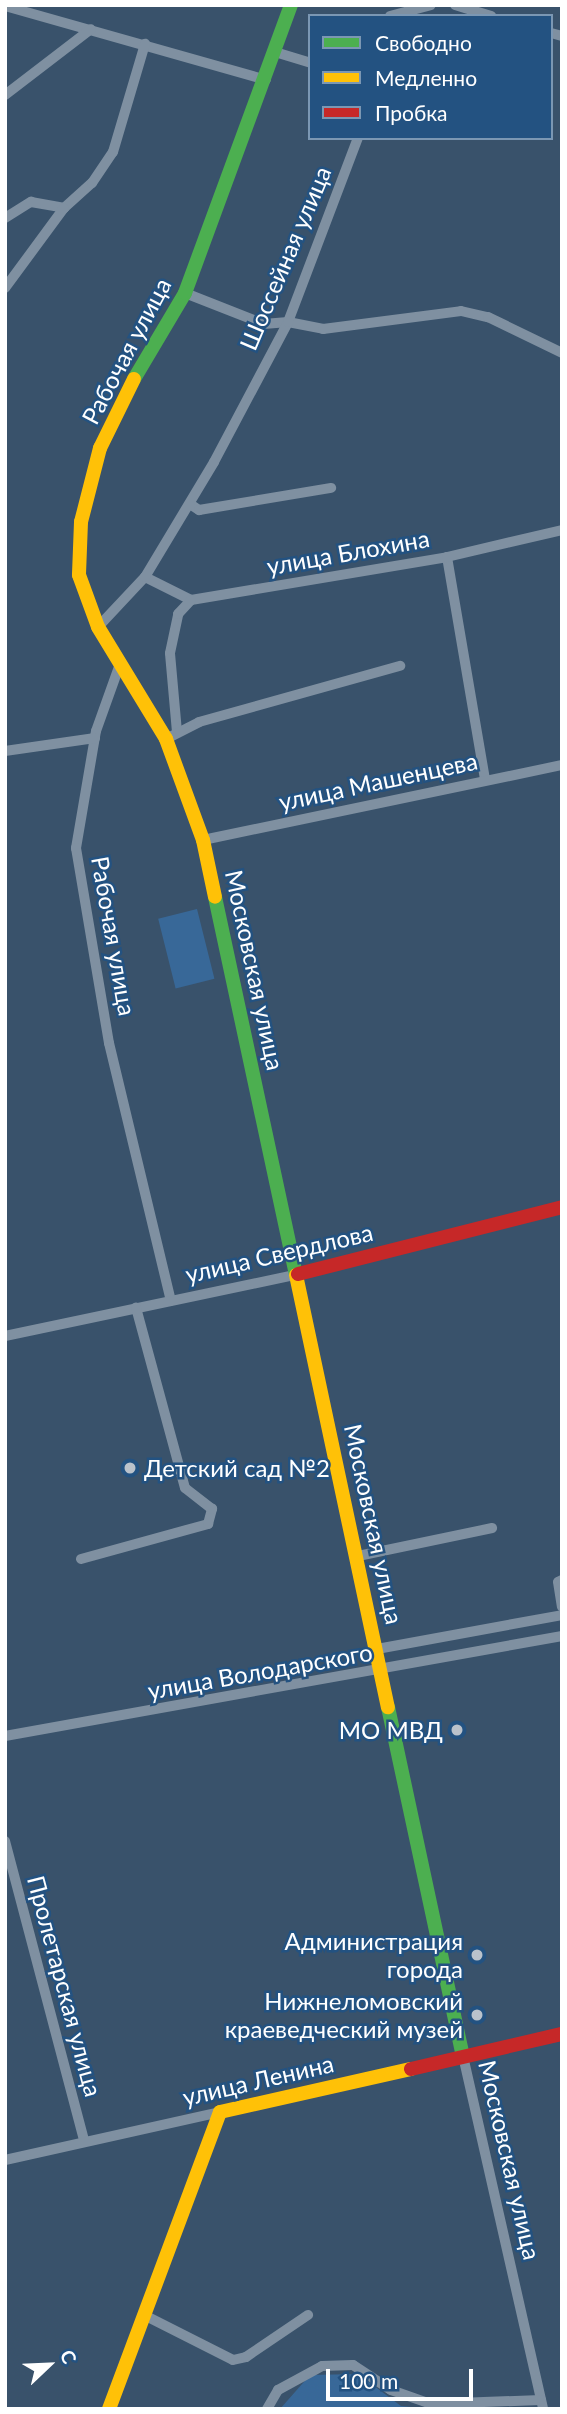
<!DOCTYPE html>
<meta charset="utf-8">
<style>
body{margin:0}
#map{position:relative;width:567px;height:2414px;overflow:hidden;background:#39526b;font-family:Lato,sans-serif}
div>[style]{position:absolute}
.green>*{inset:0;background:#386898;transform-origin:0 0}
.street>*{height:10px;margin:-5px;padding:0 5px;transform-origin:5px;border-radius:5px;background:#7f90a1}
.fast>*{height:14px;margin:-7px;padding:0 7px;transform-origin:7px;border-radius:7px;background:#4caf50}
.slow>*{height:14px;margin:-7px;padding:0 7px;transform-origin:7px;border-radius:7px;background:#ffc107}
.jam>*{height:14px;margin:-7px;padding:0 7px;transform-origin:7px;border-radius:7px;background:#c62828}
.dots>*{width:19px;height:19px;translate:-50% -50%;box-sizing:border-box;border:4px solid #235281;border-radius:50%}
span{translate:-50% -50%;white-space:nowrap;text-align:center;line-height:1.15;-webkit-text-stroke:5px #235281;paint-order:stroke}
.street-label{font-size:24px;color:#fff}
.poi-label{font-size:24px;color:#fff}
.left{translate:0 -50%;text-align:left}
.right{translate:-100% -50%;text-align:right}
.frame{position:absolute;inset:0;border:7px solid #fff;pointer-events:none}
.legend{position:absolute;left:308px;top:14px;width:245px;height:126px;box-sizing:border-box;background:#235281;border:2px solid #7b97b3;margin:0;padding:9px 12px;list-style:none;font-size:21px;color:#fff}
.legend li{display:flex;align-items:center;gap:14px;height:35px}
.legend b{width:35px;border:2px solid #7b97b3}
.north{position:absolute;left:14px;top:2330px;width:70px;height:70px;-webkit-text-stroke:5px #235281;paint-order:stroke;rotate:67deg;font-size:19px;font-weight:700;line-height:28px;text-align:center;color:#fff}
.north::after{content:'';display:block;margin:auto;width:24px;height:32px;background:#fff;clip-path:polygon(50% 0,100% 100%,50% 72%,0 100%)}
.scale{position:absolute;left:326px;top:2369px;width:147px;height:32px;box-sizing:border-box;border:4px solid #fff;border-top:0;padding-left:9px;font-size:21px;line-height:24px;white-space:nowrap;color:#fff;-webkit-text-stroke:5px #235281;paint-order:stroke}
</style>
<div id="map">
<div class="green">
<i style="left:197px;top:909px;width:72px;height:40px;rotate:76deg"></i>
<i style="clip-path:polygon(358px 2374px,401px 2406px,433px 2409px,280px 2409px,310px 2375px)"></i>
</div>
<div class="street">
<i style="left:455px;top:5px;width:38px;rotate:17deg"></i>
<i style="left:5px;top:6px;width:271px;rotate:15.8deg"></i>
<i style="left:390px;top:16px;width:42px;rotate:-15deg"></i>
<i style="left:551px;top:33px;width:11px;rotate:15deg"></i>
<i style="left:275px;top:52px;width:37px;rotate:17deg"></i>
<i style="left:5px;top:95px;width:108px;rotate:-37.5deg"></i>
<i style="left:5px;top:218px;width:31px;rotate:-32deg"></i>
<i style="left:31px;top:202px;width:34px;rotate:10deg"></i>
<i style="left:64px;top:208px;width:38px;rotate:-42deg"></i>
<i style="left:92px;top:183px;width:37px;rotate:-56deg"></i>
<i style="left:113px;top:152px;width:113px;rotate:-73.5deg"></i>
<i style="left:5px;top:288px;width:99px;rotate:-53.6deg"></i>
<i style="left:185px;top:293px;width:85px;rotate:21.4deg"></i>
<i style="left:264px;top:324px;width:24px;rotate:-5deg"></i>
<i style="left:288px;top:322px;width:36px;rotate:11deg"></i>
<i style="left:323px;top:329px;width:139px;rotate:-7.4deg"></i>
<i style="left:461px;top:311px;width:28px;rotate:13deg"></i>
<i style="left:488px;top:317px;width:82px;rotate:25.9deg"></i>
<i style="left:190px;top:504px;width:11px;rotate:34deg"></i>
<i style="left:199px;top:510px;width:134px;rotate:-9.5deg"></i>
<i style="left:447px;top:557px;width:226px;rotate:80.3deg"></i>
<i style="left:145px;top:577px;width:51px;rotate:26.6deg"></i>
<i style="left:191px;top:600px;width:260px;rotate:-9.5deg"></i>
<i style="left:447px;top:557px;width:118px;rotate:-13.2deg"></i>
<i style="left:98px;top:627px;width:69px;rotate:-46.8deg"></i>
<i style="left:145px;top:577px;width:134px;rotate:-59deg"></i>
<i style="left:214px;top:462px;width:158px;rotate:-62.1deg"></i>
<i style="left:288px;top:322px;width:197px;rotate:-69.2deg"></i>
<i style="left:120px;top:664px;width:71px;rotate:109.7deg"></i>
<i style="left:96px;top:731px;width:119px;rotate:99.7deg"></i>
<i style="left:76px;top:848px;width:198px;rotate:80.4deg"></i>
<i style="left:109px;top:1043px;width:265px;rotate:76.5deg"></i>
<i style="left:177px;top:732px;width:79px;rotate:-95.1deg"></i>
<i style="left:170px;top:653px;width:40px;rotate:-78deg"></i>
<i style="left:178px;top:614px;width:19px;rotate:-47deg"></i>
<i style="left:166px;top:739px;width:37px;rotate:-27deg"></i>
<i style="left:199px;top:722px;width:209px;rotate:-15.6deg"></i>
<i style="left:5px;top:751px;width:91px;rotate:-8.2deg"></i>
<i style="left:203px;top:840px;width:367px;rotate:-11.8deg"></i>
<i style="left:5px;top:1336px;width:299px;rotate:-11.9deg"></i>
<i style="left:358px;top:1556px;width:137px;rotate:-11.8deg"></i>
<i style="left:81px;top:1559px;width:132px;rotate:-15.4deg"></i>
<i style="left:208px;top:1524px;width:16px;rotate:-75deg"></i>
<i style="left:212px;top:1509px;width:34px;rotate:-142deg"></i>
<i style="left:185px;top:1488px;width:187px;rotate:-105.2deg"></i>
<i style="left:562px;top:1580px;width:4px;rotate:153deg"></i>
<i style="left:558px;top:1582px;width:25px;rotate:81deg"></i>
<i style="left:377px;top:1649px;width:188px;rotate:-10.4deg"></i>
<i style="left:5px;top:1736px;width:566px;rotate:-10.18deg"></i>
<i style="left:5px;top:1841px;width:310px;rotate:75.2deg"></i>
<i style="left:463px;top:2056px;width:362px;rotate:77.2deg"></i>
<i style="left:5px;top:2160px;width:220px;rotate:-12.6deg"></i>
<i style="left:146px;top:2316px;width:97px;rotate:26.8deg"></i>
<i style="left:233px;top:2360px;width:13px;rotate:-13deg"></i>
<i style="left:246px;top:2357px;width:75px;rotate:-34.1deg"></i>
<i style="left:267px;top:2409px;width:22px;rotate:-60deg"></i>
<i style="left:278px;top:2390px;width:50px;rotate:-28.6deg"></i>
<i style="left:322px;top:2366px;width:31px;rotate:-2deg"></i>
<i style="left:353px;top:2365px;width:45px;rotate:33.3deg"></i>
<i style="left:391px;top:2390px;width:42px;rotate:19.3deg"></i>
<i style="left:431px;top:2404px;width:110px;rotate:-2.1deg"></i>
</div>
<div class="fast">
<i style="left:134px;top:379px;width:100px;rotate:-59.3deg"></i>
<i style="left:185px;top:293px;width:307px;rotate:-69.8deg"></i>
<i style="left:215px;top:897px;width:387px;rotate:77.9deg"></i>
<i style="left:388px;top:1707px;width:357px;rotate:77.9deg"></i>
</div>
<div class="slow">
<i style="left:134px;top:379px;width:77px;rotate:116.2deg"></i>
<i style="left:100px;top:448px;width:76px;rotate:104.4deg"></i>
<i style="left:81px;top:522px;width:53px;rotate:92.2deg"></i>
<i style="left:79px;top:575px;width:55px;rotate:69.9deg"></i>
<i style="left:98px;top:627px;width:131px;rotate:58.7deg"></i>
<i style="left:166px;top:739px;width:108px;rotate:69.9deg"></i>
<i style="left:203px;top:840px;width:58px;rotate:78.1deg"></i>
<i style="left:296px;top:1275px;width:442px;rotate:78deg"></i>
<i style="left:109px;top:2409px;width:317px;rotate:-69.5deg"></i>
<i style="left:220px;top:2112px;width:196px;rotate:-12.7deg"></i>
</div>
<div class="jam">
<i style="left:298px;top:1274px;width:272px;rotate:-14.2deg"></i>
<i style="left:411px;top:2069px;width:155px;rotate:-13.1deg"></i>
</div>
<div class="dots">
<i style="left:130px;top:1468px;background:#bac2cb"></i>
<i style="left:457px;top:1730px;background:#bac2cb"></i>
<i style="left:477px;top:1955px;background:#bac2cb"></i>
<i style="left:477px;top:2015px;background:#bac2cb"></i>
</div>
<div class="street-label">
<span style="left:285px;top:258px;rotate:-67deg">Шоссейная улица</span>
<span style="left:126px;top:351px;rotate:-62deg">Рабочая улица</span>
<span style="left:348px;top:552px;rotate:-10deg">улица Блохина</span>
<span style="left:378px;top:781px;rotate:-12deg">улица Машенцева</span>
<span style="left:114px;top:936px;rotate:80deg">Рабочая улица</span>
<span style="left:255px;top:970px;rotate:78deg">Московская улица</span>
<span style="left:279px;top:1253px;rotate:-13deg">улица Свердлова</span>
<span style="left:374px;top:1524px;rotate:78deg">Московская улица</span>
<span style="left:260px;top:1671px;rotate:-10deg">улица Володарского</span>
<span style="left:65px;top:1986px;rotate:75deg">Пролетарская улица</span>
<span style="left:258px;top:2080px;rotate:-13deg">улица Ленина</span>
<span style="left:510px;top:2160px;rotate:77deg">Московская улица</span>
</div>
<div class="poi-label">
<span class="left" style="left:144px;top:1468px">Детский сад №2</span>
<span class="right" style="left:443px;top:1730px">МО МВД</span>
<span class="right" style="left:463px;top:1955px">Администрация<br>города</span>
<span class="right" style="left:463px;top:2015px">Нижнеломовский<br>краеведческий музей</span>
</div>
<div class="frame"></div>
<ul class="legend">
<li><b style="height:9px;background:#4caf50"></b>Свободно</li>
<li><b style="height:9px;background:#ffc107"></b>Медленно</li>
<li><b style="height:9px;background:#c62828"></b>Пробка</li>
</ul>
<div class="north">С</div>
<div class="scale">100 m</div>
</div>
